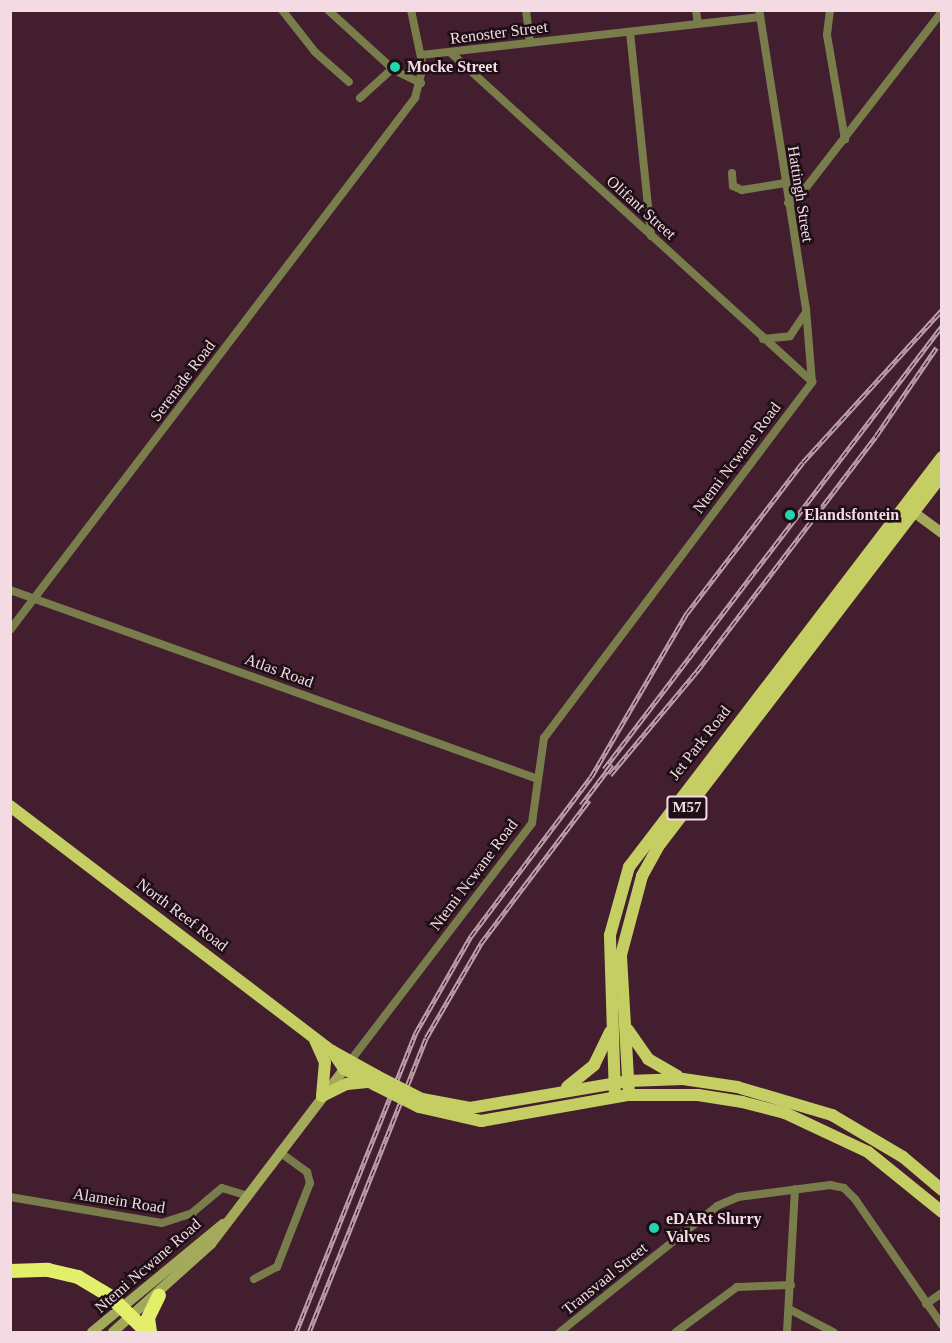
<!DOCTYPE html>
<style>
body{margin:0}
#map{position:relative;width:952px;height:1343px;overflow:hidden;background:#421e2e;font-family:"Times New Roman",serif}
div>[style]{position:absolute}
.street>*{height:8px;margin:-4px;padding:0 4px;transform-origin:4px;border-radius:4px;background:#787d4b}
.secondary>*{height:10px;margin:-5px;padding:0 5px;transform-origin:5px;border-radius:5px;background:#a3aa59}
.primary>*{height:12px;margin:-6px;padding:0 6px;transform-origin:6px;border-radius:6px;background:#c5ce63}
.highway>*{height:14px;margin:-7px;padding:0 7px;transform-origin:7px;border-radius:7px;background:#e3ee6a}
.rail>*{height:4.5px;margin-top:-2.25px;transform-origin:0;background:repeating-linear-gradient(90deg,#1e0e15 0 7px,#bc9faa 0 14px);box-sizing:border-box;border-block:2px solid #bc9faa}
.primary-bridge>*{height:12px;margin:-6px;padding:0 6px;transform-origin:6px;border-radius:6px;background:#c5ce63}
.dots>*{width:16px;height:16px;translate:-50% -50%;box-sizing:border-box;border:3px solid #1e0e15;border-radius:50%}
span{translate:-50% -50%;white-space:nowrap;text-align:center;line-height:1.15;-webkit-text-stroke:5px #1e0e15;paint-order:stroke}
.shield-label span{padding:2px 4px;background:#1e0e15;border:2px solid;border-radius:4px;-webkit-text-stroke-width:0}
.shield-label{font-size:15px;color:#f3dae3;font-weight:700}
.street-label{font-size:16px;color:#f3dae3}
.poi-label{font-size:16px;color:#f3dae3;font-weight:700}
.left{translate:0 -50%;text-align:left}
.frame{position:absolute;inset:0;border:12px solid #f3dae3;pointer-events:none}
</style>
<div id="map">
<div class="street">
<i style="left:282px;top:10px;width:53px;rotate:51.8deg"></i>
<i style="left:315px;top:52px;width:45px;rotate:41.4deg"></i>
<i style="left:328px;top:10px;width:89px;rotate:42.3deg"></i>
<i style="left:394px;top:70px;width:30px;rotate:26deg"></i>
<i style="left:526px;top:10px;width:33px;rotate:83deg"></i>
<i style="left:696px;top:10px;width:14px;rotate:82deg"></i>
<i style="left:830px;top:10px;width:25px;rotate:97deg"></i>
<i style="left:827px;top:35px;width:106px;rotate:80.2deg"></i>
<i style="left:630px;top:32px;width:205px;rotate:84.1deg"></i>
<i style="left:451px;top:53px;width:488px;rotate:42.3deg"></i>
<i style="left:421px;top:55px;width:339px;rotate:-6.4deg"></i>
<i style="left:360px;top:98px;width:43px;rotate:-42.2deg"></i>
<i style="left:732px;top:173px;width:13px;rotate:86deg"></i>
<i style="left:733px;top:186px;width:10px;rotate:24deg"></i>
<i style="left:742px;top:190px;width:44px;rotate:-9.2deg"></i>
<i style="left:788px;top:203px;width:11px;rotate:-27deg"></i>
<i style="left:798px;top:198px;width:235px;rotate:-52.3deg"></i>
<i style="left:763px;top:339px;width:27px;rotate:-6deg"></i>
<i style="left:790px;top:336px;width:27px;rotate:-56deg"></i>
<i style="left:10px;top:590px;width:561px;rotate:19.7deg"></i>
<i style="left:10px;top:630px;width:669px;rotate:-52.72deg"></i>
<i style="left:415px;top:98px;width:32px;rotate:-76deg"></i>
<i style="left:423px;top:67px;width:58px;rotate:-101.9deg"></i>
<i style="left:351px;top:1060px;width:298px;rotate:-52.6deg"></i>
<i style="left:532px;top:823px;width:86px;rotate:-82deg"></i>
<i style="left:544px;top:738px;width:446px;rotate:-53deg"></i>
<i style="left:812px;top:382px;width:73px;rotate:-94.7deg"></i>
<i style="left:806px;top:309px;width:303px;rotate:-98.9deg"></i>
<i style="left:10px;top:1197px;width:154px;rotate:9.7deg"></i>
<i style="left:162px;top:1223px;width:32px;rotate:-18deg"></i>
<i style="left:192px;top:1213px;width:39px;rotate:-40deg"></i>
<i style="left:222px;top:1188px;width:24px;rotate:17deg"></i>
<i style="left:254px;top:1279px;width:26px;rotate:-28deg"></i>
<i style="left:277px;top:1267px;width:90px;rotate:-68.6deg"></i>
<i style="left:310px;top:1183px;width:11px;rotate:-105deg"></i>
<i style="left:307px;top:1172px;width:34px;rotate:-144deg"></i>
<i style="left:926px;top:1304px;width:19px;rotate:-35deg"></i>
<i style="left:789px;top:1309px;width:50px;rotate:27.6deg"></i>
<i style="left:560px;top:1332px;width:201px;rotate:-38.7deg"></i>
<i style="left:717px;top:1206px;width:23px;rotate:-23deg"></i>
<i style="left:738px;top:1197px;width:93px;rotate:-7.4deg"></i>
<i style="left:830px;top:1185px;width:14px;rotate:12deg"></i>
<i style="left:844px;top:1188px;width:16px;rotate:45deg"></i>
<i style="left:855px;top:1199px;width:153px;rotate:55.4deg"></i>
<i style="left:676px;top:1332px;width:76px;rotate:-36.4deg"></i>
<i style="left:737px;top:1287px;width:54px;rotate:-2.1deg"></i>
<i style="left:787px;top:1332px;width:143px;rotate:-86.8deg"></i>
</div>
<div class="secondary">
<i style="left:908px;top:508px;width:42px;rotate:36.3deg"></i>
<i style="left:92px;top:1332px;width:170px;rotate:-39.5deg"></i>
<i style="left:113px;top:1332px;width:132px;rotate:-41.9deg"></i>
<i style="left:211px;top:1244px;width:228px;rotate:-52.7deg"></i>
</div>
<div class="primary">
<i style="left:10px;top:806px;width:405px;rotate:37.3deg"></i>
<i style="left:332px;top:1051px;width:51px;rotate:29.1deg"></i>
<i style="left:628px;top:1030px;width:35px;rotate:55deg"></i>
<i style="left:648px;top:1059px;width:34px;rotate:30deg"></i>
<i style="left:315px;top:1040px;width:24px;rotate:66deg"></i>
<i style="left:325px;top:1062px;width:34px;rotate:95deg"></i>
<i style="left:332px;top:1051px;width:22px;rotate:56deg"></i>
<i style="left:344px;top:1069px;width:35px;rotate:27deg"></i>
<i style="left:567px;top:1087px;width:35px;rotate:-39deg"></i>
<i style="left:594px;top:1065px;width:37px;rotate:-64deg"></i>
<i style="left:629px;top:1095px;width:140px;rotate:-93.3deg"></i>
<i style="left:621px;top:955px;width:82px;rotate:-75.1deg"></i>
<i style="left:642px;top:876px;width:37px;rotate:-61deg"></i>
<i style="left:660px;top:844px;width:464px;rotate:-52.6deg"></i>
<i style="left:322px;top:1096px;width:28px;rotate:-26deg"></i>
<i style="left:347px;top:1084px;width:20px;rotate:-6deg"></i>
<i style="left:615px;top:1097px;width:162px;rotate:-91.8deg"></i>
<i style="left:610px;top:935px;width:71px;rotate:-74.4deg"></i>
<i style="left:629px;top:867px;width:516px;rotate:-52.64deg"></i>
<i style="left:422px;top:1099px;width:49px;rotate:10.6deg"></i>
<i style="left:470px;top:1108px;width:160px;rotate:-9.7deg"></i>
<i style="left:628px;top:1081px;width:55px;rotate:-2.1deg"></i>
<i style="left:683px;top:1079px;width:55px;rotate:8.4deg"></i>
<i style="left:737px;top:1087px;width:99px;rotate:16.4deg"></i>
<i style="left:832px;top:1115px;width:82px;rotate:30.6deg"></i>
<i style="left:903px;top:1157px;width:51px;rotate:40.2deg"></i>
<i style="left:419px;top:1107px;width:64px;rotate:12.7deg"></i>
<i style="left:481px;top:1121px;width:150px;rotate:-10deg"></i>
<i style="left:629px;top:1095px;width:69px"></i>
<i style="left:698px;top:1095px;width:45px;rotate:9deg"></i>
<i style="left:742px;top:1102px;width:44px;rotate:14.3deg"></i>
<i style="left:785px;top:1113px;width:92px;rotate:25.2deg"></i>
<i style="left:868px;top:1152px;width:95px;rotate:39deg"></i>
</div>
<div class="highway">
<i style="left:10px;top:1271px;width:38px;rotate:-2deg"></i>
<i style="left:48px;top:1270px;width:31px;rotate:13deg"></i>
<i style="left:78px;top:1277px;width:39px;rotate:31deg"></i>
<i style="left:111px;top:1297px;width:50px;rotate:44.2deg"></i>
<i style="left:150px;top:1332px;width:14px;rotate:-98deg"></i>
<i style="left:148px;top:1318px;width:25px;rotate:-64deg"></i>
</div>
<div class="rail">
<i style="left:604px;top:769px;width:557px;rotate:-52.66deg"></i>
<i style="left:610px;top:775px;width:136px;rotate:-50.1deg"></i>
<i style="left:697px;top:671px;width:295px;rotate:-52.7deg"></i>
<i style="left:876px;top:436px;width:107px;rotate:-55.7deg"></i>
<i style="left:581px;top:805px;width:51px;rotate:-52.9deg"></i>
<i style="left:296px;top:1332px;width:321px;rotate:-68.2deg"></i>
<i style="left:415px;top:1034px;width:113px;rotate:-60.3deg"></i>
<i style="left:471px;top:936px;width:199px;rotate:-53deg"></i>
<i style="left:591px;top:777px;width:190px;rotate:-59.7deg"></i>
<i style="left:687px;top:613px;width:190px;rotate:-52.5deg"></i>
<i style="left:803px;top:462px;width:206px;rotate:-47.6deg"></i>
<i style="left:309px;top:1332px;width:316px;rotate:-68.3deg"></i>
<i style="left:426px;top:1038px;width:110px;rotate:-59.9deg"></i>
<i style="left:481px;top:943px;width:179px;rotate:-52.9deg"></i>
</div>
<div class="primary-bridge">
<i style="left:377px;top:1076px;width:51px;rotate:27.1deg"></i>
<i style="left:375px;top:1085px;width:49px;rotate:26.6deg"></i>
</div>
<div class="dots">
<i style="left:395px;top:67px;background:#23d5af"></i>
<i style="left:790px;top:515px;background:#23d5af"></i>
<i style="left:654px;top:1228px;background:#23d5af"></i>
</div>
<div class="shield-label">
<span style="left:687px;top:808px">M57</span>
</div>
<div class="street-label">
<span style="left:499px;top:33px;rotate:-7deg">Renoster Street</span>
<span style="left:800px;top:194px;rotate:81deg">Hattingh Street</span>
<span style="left:641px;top:208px;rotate:42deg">Olifant Street</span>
<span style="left:183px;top:381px;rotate:-53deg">Serenade Road</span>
<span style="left:737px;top:458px;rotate:-53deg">Ntemi Ncwane Road</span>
<span style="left:279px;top:671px;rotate:20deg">Atlas Road</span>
<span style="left:700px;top:743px;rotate:-52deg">Jet Park Road</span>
<span style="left:474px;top:875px;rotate:-53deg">Ntemi Ncwane Road</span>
<span style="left:182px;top:915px;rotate:37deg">North Reef Road</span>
<span style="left:119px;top:1201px;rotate:9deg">Alamein Road</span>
<span style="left:148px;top:1266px;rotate:-41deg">Ntemi Ncwane Road</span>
<span style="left:605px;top:1279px;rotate:-39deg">Transvaal Street</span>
</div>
<div class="poi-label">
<span class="left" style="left:407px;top:67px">Mocke Street</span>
<span class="left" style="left:804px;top:515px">Elandsfontein</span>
<span class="left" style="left:666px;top:1228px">eDARt Slurry<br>Valves</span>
</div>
<div class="frame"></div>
</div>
